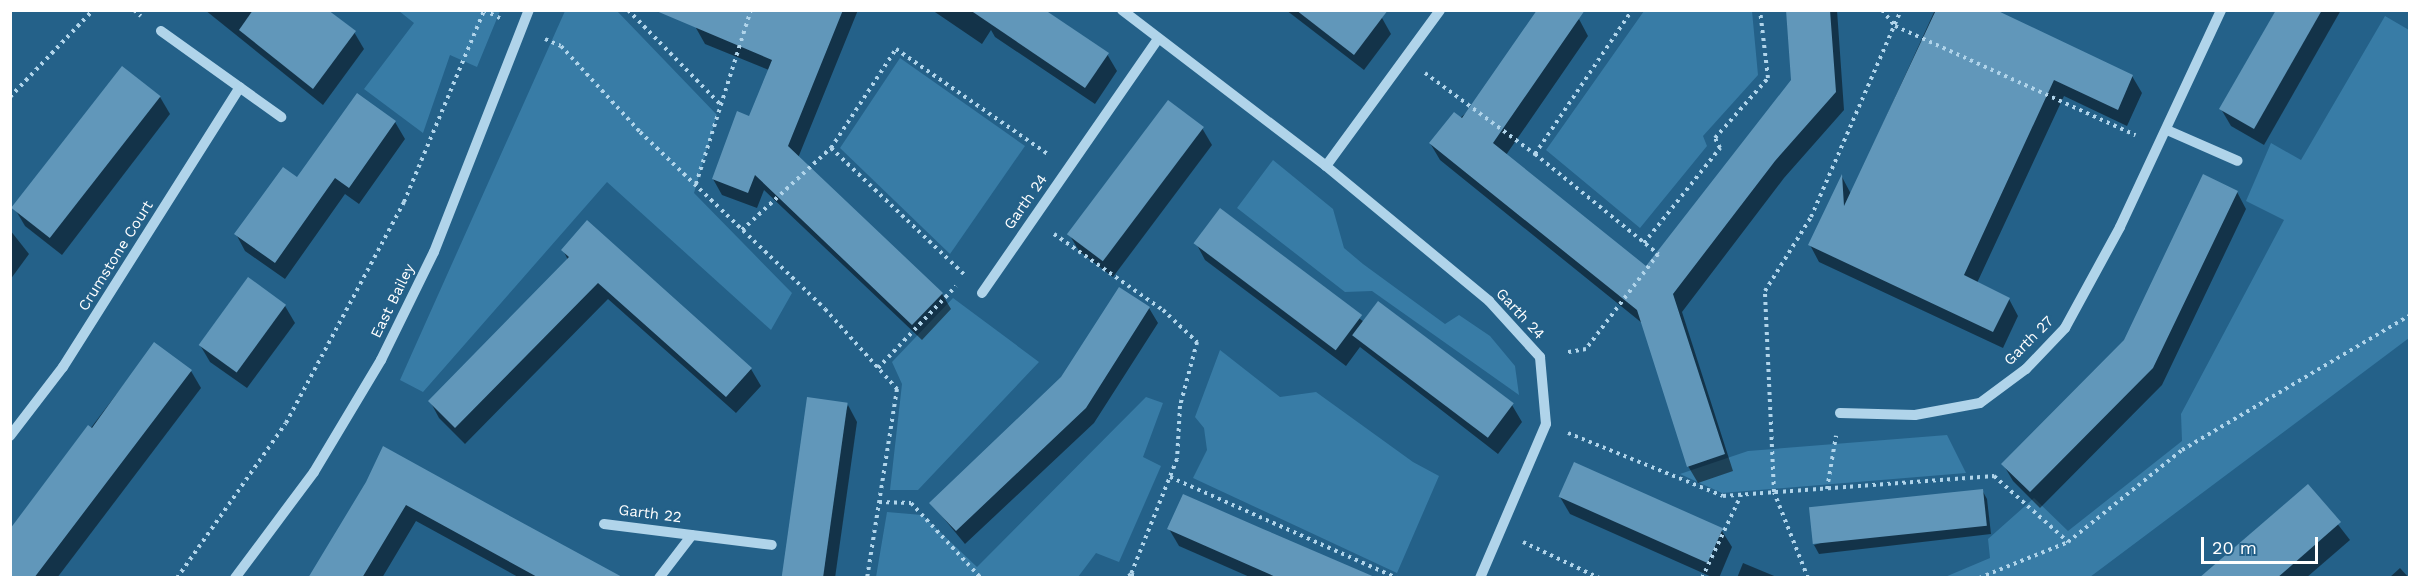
<!DOCTYPE html>
<style>
body{margin:0}
#map{position:relative;width:2420px;height:588px;overflow:hidden;background:#246189;font-family:"Work Sans",sans-serif}
div>[style]{position:absolute}
.green>*{inset:0;background:#387ca6}
.shadow>*{inset:0;background:#0007}
.building>*{inset:0;background:#6197ba;transform-origin:0 0}
.path>*{height:4px;margin-top:-2px;transform-origin:0;background:repeating-linear-gradient(90deg,#b0d4ea 0 3px,transparent 0 7.5px)}
.minor>*{height:10px;margin:-5px;padding:0 5px;transform-origin:5px;border-radius:5px;background:#b0d4ea}
span{translate:-50% -50%;white-space:nowrap;text-align:center;line-height:1.15;-webkit-text-stroke:4.5px #246189;paint-order:stroke}
.street-label{font-size:15px;color:#fff}
.frame{position:absolute;inset:0;border:12px solid #fff;pointer-events:none}
.scale{position:absolute;left:2201px;top:537px;width:117px;height:27px;box-sizing:border-box;border:3px solid #fff;border-top:0;padding-left:8px;font-size:18px;line-height:21px;white-space:nowrap;color:#fff;-webkit-text-stroke:4px #246189;paint-order:stroke}
</style>
<div id="map">
<div class="green">
<i style="clip-path:polygon(399px 11px,500px 11px,477px 67px,450px 55px,423px 133px,364px 89px,414px 23px)"></i>
<i style="clip-path:polygon(565px 11px,617px 11px,717px 115px,694px 193px,792px 293px,771px 330px,607px 182px,423px 392px,400px 380px)"></i>
<i style="clip-path:polygon(1644px 11px,1752px 11px,1758px 75px,1703px 136px,1707px 146px,1640px 228px,1546px 150px)"></i>
<i style="clip-path:polygon(2385px 16px,2409px 30px,2409px 338px,2090px 577px,1945px 577px,1990px 558px,1988px 539px,2034px 498px,2068px 531px,2182px 441px,2181px 414px,2284px 220px,2246px 201px,2271px 143px,2301px 160px)"></i>
<i style="clip-path:polygon(900px 58px,1025px 146px,950px 254px,840px 148px)"></i>
<i style="clip-path:polygon(1273px 160px,1333px 209px,1344px 248px,1363px 264px,1445px 324px,1459px 315px,1490px 336px,1515px 366px,1519px 395px,1372px 291px,1345px 292px,1237px 208px)"></i>
<i style="clip-path:polygon(953px 298px,1039px 362px,918px 490px,890px 490px,902px 384px,892px 362px)"></i>
<i style="clip-path:polygon(1220px 350px,1280px 397px,1316px 392px,1413px 462px,1439px 476px,1397px 573px,1193px 478px,1207px 450px,1204px 428px,1195px 417px)"></i>
<i style="clip-path:polygon(1146px 397px,1163px 403px,1143px 457px,1161px 466px,1119px 562px,1096px 553px,1078px 577px,876px 577px,887px 512px,922px 515px,977px 567px)"></i>
<i style="clip-path:polygon(1947px 435px,1966px 473px,1722px 493px,1680px 474px,1748px 451px)"></i>
</div>
<div class="shadow">
<i style="clip-path:polygon(205px 10px,326px 10px,354px 32px,364px 49px,323px 105px)"></i>
<i style="clip-path:polygon(793px 10px,858px 10px,798px 158px,942px 294px,951px 309px,922px 340px,764px 190px,757px 208px,722px 195px,713px 179px,750px 118px,769px 70px,705px 44px,696px 28px,698px 22px)"></i>
<i style="clip-path:polygon(932px 10px,1042px 10px,1107px 54px,1117px 71px,1095px 104px,995px 37px,991px 30px,982px 44px)"></i>
<i style="clip-path:polygon(1286px 10px,1371px 10px,1382px 18px,1391px 34px,1364px 70px)"></i>
<i style="clip-path:polygon(1787px 10px,1837px 10px,1844px 110px,1784px 178px,1682px 312px,1733px 471px,1698px 483px,1688px 466px,1642px 323px,1440px 160px,1430px 143px,1579px 19px,1588px 36px,1506px 155px,1647px 268px,1792px 81px)"></i>
<i style="clip-path:polygon(1935px 10px,1992px 10px,2132px 76px,2142px 93px,2127px 126px,2064px 96px,1977px 283px,2009px 299px,2018px 316px,2003px 348px,1819px 262px,1810px 245px,1842px 177px,1851px 194px)"></i>
<i style="clip-path:polygon(2277px 10px,2341px 10px,2264px 145px,2231px 126px,2221px 109px)"></i>
<i style="clip-path:polygon(122px 68px,160px 97px,170px 114px,62px 255px,25px 226px,15px 209px)"></i>
<i style="clip-path:polygon(395px 122px,405px 139px,359px 204px,345px 194px,285px 279px,245px 251px,236px 234px,297px 179px)"></i>
<i style="clip-path:polygon(1202px 128px,1212px 145px,1113px 277px,1079px 251px,1069px 234px)"></i>
<i style="clip-path:polygon(2237px 192px,2246px 209px,2162px 385px,2040px 508px,2013px 481px,2003px 464px,2125px 341px)"></i>
<i style="clip-path:polygon(1220px 210px,1364px 322px,1379px 303px,1512px 405px,1522px 422px,1498px 454px,1360px 347px,1346px 366px,1205px 260px,1196px 243px)"></i>
<i style="clip-path:polygon(587px 223px,751px 369px,761px 386px,736px 413px,608px 299px,465px 444px,439px 418px,430px 401px,568px 260px,563px 250px)"></i>
<i style="clip-path:polygon(10px 230px,29px 254px,10px 280px)"></i>
<i style="clip-path:polygon(1119px 289px,1149px 308px,1158px 323px,1094px 423px,965px 544px,931px 503px,1062px 378px)"></i>
<i style="clip-path:polygon(285px 306px,295px 323px,247px 388px,210px 362px,200px 345px)"></i>
<i style="clip-path:polygon(154px 345px,191px 371px,201px 388px,57px 578px,10px 578px,10px 534px)"></i>
<i style="clip-path:polygon(848px 405px,857px 422px,835px 578px,783px 578px)"></i>
<i style="clip-path:polygon(367px 483px,616px 578px,520px 578px,416px 521px,382px 578px,310px 578px)"></i>
<i style="clip-path:polygon(2308px 486px,2350px 540px,2306px 578px,2201px 577px)"></i>
<i style="clip-path:polygon(1982px 490px,1987px 499px,1991px 534px,1819px 554px,1814px 545px)"></i>
<i style="clip-path:polygon(1560px 497px,1722px 531px,1732px 547px,1719px 578px,1714px 578px,1570px 514px)"></i>
<i style="clip-path:polygon(1169px 529px,1372px 578px,1252px 578px,1179px 546px)"></i>
<i style="clip-path:polygon(1743px 563px,1779px 578px,1737px 578px)"></i>
<i style="clip-path:polygon(2400px 568px,2409px 578px,2389px 578px)"></i>
</div>
<div class="building">
<i style="clip-path:polygon(253px 10px,328px 10px,356px 31px,313px 89px,239px 30px)"></i>
<i style="clip-path:polygon(654px 10px,843px 10px,788px 146px,943px 293px,912px 325px,755px 175px,748px 193px,712px 179px,737px 111px,749px 116px,772px 60px)"></i>
<i style="clip-path:polygon(970px 10px,1045px 10px,1109px 53px,1085px 88px)"></i>
<i style="clip-path:polygon(1296px 10px,1388px 10px,1354px 55px)"></i>
<i style="clip-path:polygon(1537px 10px,1585px 10px,1493px 143px,1646px 266px,1791px 80px,1786px 10px,1830px 10px,1836px 92px,1775px 161px,1673px 294px,1725px 454px,1687px 467px,1637px 310px,1429px 143px,1454px 112px,1462px 118px)"></i>
<i style="clip-path:polygon(1936px 10px,1996px 10px,2133px 75px,2118px 110px,2054px 80px,1964px 275px,2010px 298px,1993px 332px,1808px 245px,1842px 174px,1844px 206px)"></i>
<i style="clip-path:polygon(2276px 10px,2322px 10px,2254px 129px,2219px 109px)"></i>
<i style="left:122px;top:66px;width:49px;height:180px;rotate:38deg"></i>
<i style="clip-path:polygon(357px 93px,396px 121px,349px 188px,335px 178px,275px 263px,234px 234px,283px 167px,297px 177px)"></i>
<i style="left:1168px;top:100px;width:45px;height:168px;rotate:37deg"></i>
<i style="clip-path:polygon(2203px 174px,2238px 191px,2153px 368px,2030px 492px,2001px 464px,2124px 340px)"></i>
<i style="left:1220px;top:208px;width:178px;height:44px;rotate:37deg"></i>
<i style="clip-path:polygon(587px 220px,752px 368px,726px 397px,598px 283px,455px 428px,428px 401px,569px 257px,561px 250px)"></i>
<i style="left:248px;top:277px;width:47px;height:84px;rotate:36deg"></i>
<i style="clip-path:polygon(1119px 287px,1150px 307px,1086px 408px,956px 531px,929px 503px,1061px 377px)"></i>
<i style="left:1378px;top:301px;width:170px;height:43px;rotate:37deg"></i>
<i style="clip-path:polygon(154px 342px,192px 370px,34px 578px,10px 578px,10px 529px,88px 425px,92px 428px)"></i>
<i style="left:807px;top:397px;width:41px;height:183px;rotate:8deg"></i>
<i style="clip-path:polygon(383px 446px,499px 510px,624px 578px,539px 578px,406px 505px,362px 578px,308px 578px,366px 482px)"></i>
<i style="left:1574px;top:462px;width:163px;height:38px;rotate:24deg"></i>
<i style="clip-path:polygon(2308px 484px,2341px 522px,2277px 578px,2199px 578px)"></i>
<i style="left:1983px;top:489px;width:37px;height:175px;rotate:84deg"></i>
<i style="clip-path:polygon(1183px 494px,1263px 529px,1377px 578px,1278px 578px,1167px 529px)"></i>
</div>
<div class="path">
<i style="left:134px;top:10px;width:9px;rotate:41deg"></i>
<i style="left:484px;top:10px;width:18px;rotate:27deg"></i>
<i style="left:628px;top:10px;width:133px;rotate:45.6deg"></i>
<i style="left:1882px;top:10px;width:21px;rotate:51deg"></i>
<i style="left:1895px;top:26px;width:264px;rotate:24.4deg"></i>
<i style="left:545px;top:39px;width:17px;rotate:24deg"></i>
<i style="left:561px;top:46px;width:117px;rotate:47.4deg"></i>
<i style="left:640px;top:132px;width:256px;rotate:43.7deg"></i>
<i style="left:825px;top:309px;width:108px;rotate:48deg"></i>
<i style="left:897px;top:389px;width:191px;rotate:99deg"></i>
<i style="left:1425px;top:73px;width:137px;rotate:36.4deg"></i>
<i style="left:1535px;top:154px;width:159px;rotate:39.1deg"></i>
<i style="left:1658px;top:254px;width:119px;rotate:127.2deg"></i>
<i style="left:1586px;top:349px;width:22px;rotate:170deg"></i>
<i style="left:10px;top:97px;width:120px;rotate:-46.3deg"></i>
<i style="left:831px;top:148px;width:185px;rotate:43.5deg"></i>
<i style="left:1535px;top:154px;width:174px;rotate:-56deg"></i>
<i style="left:696px;top:184px;width:182px;rotate:-72.5deg"></i>
<i style="left:742px;top:230px;width:121px;rotate:-42.7deg"></i>
<i style="left:831px;top:148px;width:118px;rotate:-56.7deg"></i>
<i style="left:896px;top:49px;width:186px;rotate:34.7deg"></i>
<i style="left:1054px;top:234px;width:133px;rotate:34.9deg"></i>
<i style="left:1163px;top:310px;width:47px;rotate:43.3deg"></i>
<i style="left:1197px;top:342px;width:66px;rotate:104.9deg"></i>
<i style="left:1180px;top:406px;width:53px;rotate:93.2deg"></i>
<i style="left:1177px;top:459px;width:124px;rotate:111.8deg"></i>
<i style="left:1131px;top:574px;width:6px;rotate:135deg"></i>
<i style="left:1644px;top:243px;width:122px;rotate:-51.3deg"></i>
<i style="left:1720px;top:148px;width:11px;rotate:-117deg"></i>
<i style="left:1715px;top:138px;width:80px;rotate:-48.5deg"></i>
<i style="left:1768px;top:78px;width:68px;rotate:-96.7deg"></i>
<i style="left:878px;top:368px;width:113px;rotate:-46.4deg"></i>
<i style="left:1568px;top:433px;width:167px;rotate:22.1deg"></i>
<i style="left:1723px;top:496px;width:272px;rotate:-4.2deg"></i>
<i style="left:1994px;top:476px;width:99px;rotate:41.7deg"></i>
<i style="left:1170px;top:477px;width:248px;rotate:24deg"></i>
<i style="left:1827px;top:489px;width:54px;rotate:-80.4deg"></i>
<i style="left:879px;top:502px;width:32px;rotate:2deg"></i>
<i style="left:911px;top:503px;width:103px;rotate:47deg"></i>
<i style="left:1523px;top:542px;width:84px;rotate:25.3deg"></i>
<i style="left:1131px;top:574px;width:8px;rotate:30deg"></i>
<i style="left:177px;top:578px;width:189px;rotate:-54.9deg"></i>
<i style="left:286px;top:423px;width:251px;rotate:-61.9deg"></i>
<i style="left:404px;top:202px;width:207px;rotate:-67.3deg"></i>
<i style="left:1702px;top:578px;width:92px;rotate:-64.8deg"></i>
<i style="left:1808px;top:578px;width:92px;rotate:-111.6deg"></i>
<i style="left:1774px;top:492px;width:201px;rotate:-92.6deg"></i>
<i style="left:1765px;top:291px;width:87px;rotate:-58.1deg"></i>
<i style="left:1811px;top:217px;width:226px;rotate:-66.5deg"></i>
<i style="left:1979px;top:578px;width:96px;rotate:-22deg"></i>
<i style="left:2068px;top:542px;width:146px;rotate:-38.9deg"></i>
<i style="left:2182px;top:450px;width:265px;rotate:-30.6deg"></i>
</div>
<div class="minor">
<i style="left:1122px;top:10px;width:257px;rotate:37.4deg"></i>
<i style="left:1326px;top:166px;width:212px;rotate:39.6deg"></i>
<i style="left:1489px;top:301px;width:76px;rotate:47.7deg"></i>
<i style="left:1540px;top:357px;width:67px;rotate:84.9deg"></i>
<i style="left:1546px;top:424px;width:168px;rotate:113.2deg"></i>
<i style="left:161px;top:31px;width:148px;rotate:35.6deg"></i>
<i style="left:2167px;top:130px;width:77px;rotate:23.6deg"></i>
<i style="left:1326px;top:166px;width:193px;rotate:-53.8deg"></i>
<i style="left:982px;top:293px;width:308px;rotate:-55.3deg"></i>
<i style="left:1840px;top:413px;width:75px;rotate:1.5deg"></i>
<i style="left:1915px;top:415px;width:66px;rotate:-10.5deg"></i>
<i style="left:1980px;top:403px;width:57px;rotate:-36.5deg"></i>
<i style="left:2026px;top:369px;width:57px;rotate:-46.4deg"></i>
<i style="left:2065px;top:328px;width:115px;rotate:-61.4deg"></i>
<i style="left:2120px;top:227px;width:239px;rotate:-65deg"></i>
<i style="left:10px;top:436px;width:87px;rotate:-52.5deg"></i>
<i style="left:63px;top:367px;width:331px;rotate:-57.7deg"></i>
<i style="left:604px;top:524px;width:169px;rotate:7.1deg"></i>
<i style="left:235px;top:578px;width:132px;rotate:-53.3deg"></i>
<i style="left:314px;top:472px;width:131px;rotate:-59.1deg"></i>
<i style="left:381px;top:360px;width:120px;rotate:-63.9deg"></i>
<i style="left:434px;top:252px;width:260px;rotate:-68.6deg"></i>
<i style="left:659px;top:578px;width:54px;rotate:-52.5deg"></i>
</div>
<div class="street-label">
<span style="left:1026px;top:202px;rotate:-55deg">Garth 24</span>
<span style="left:116px;top:256px;rotate:-58deg">Crumstone Court</span>
<span style="left:393px;top:301px;rotate:-64deg">East Bailey</span>
<span style="left:1520px;top:314px;rotate:47deg">Garth 24</span>
<span style="left:2029px;top:341px;rotate:-45deg">Garth 27</span>
<span style="left:650px;top:514px;rotate:7deg">Garth 22</span>
</div>
<div class="frame"></div>
<div class="scale">20 m</div>
</div>
